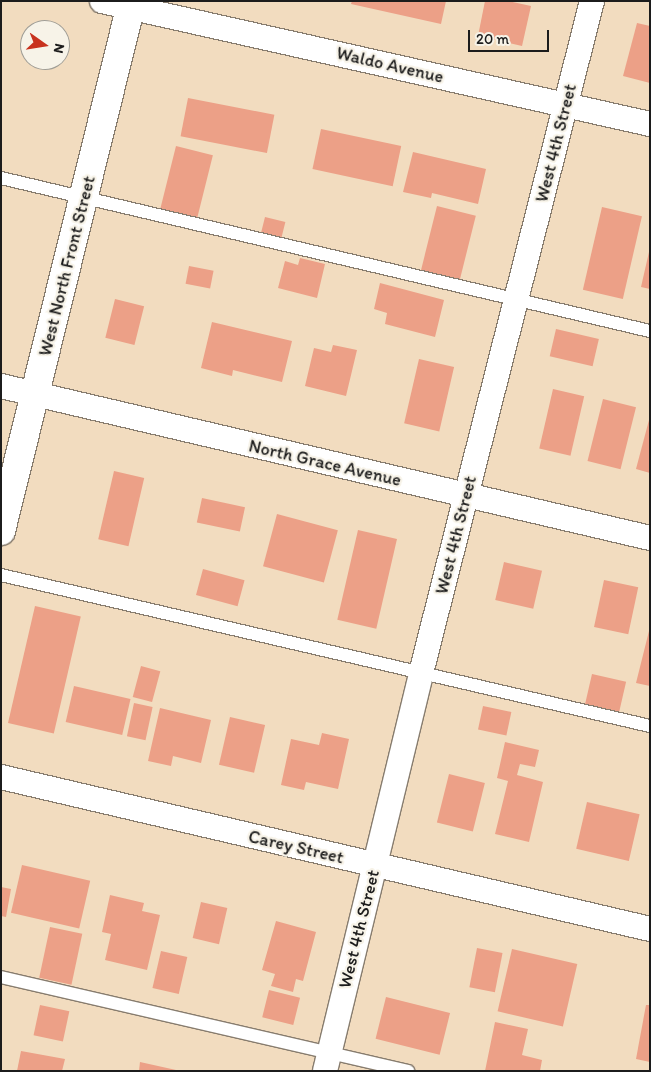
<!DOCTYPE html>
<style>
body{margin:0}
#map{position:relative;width:651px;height:1072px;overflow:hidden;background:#f2dcbf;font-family:Itim,sans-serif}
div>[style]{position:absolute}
.building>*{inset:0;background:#eca087;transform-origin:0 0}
.roads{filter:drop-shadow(1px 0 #877c6e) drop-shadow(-1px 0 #877c6e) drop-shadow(0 1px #877c6e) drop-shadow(0 -1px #877c6e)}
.lane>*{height:12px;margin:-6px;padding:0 6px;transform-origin:6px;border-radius:6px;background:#fff}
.street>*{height:24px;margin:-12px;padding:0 12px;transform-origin:12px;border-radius:12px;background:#fff}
.secondary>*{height:28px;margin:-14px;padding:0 14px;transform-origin:14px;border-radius:14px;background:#fff}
span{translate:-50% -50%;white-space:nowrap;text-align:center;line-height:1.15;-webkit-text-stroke:4.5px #f7f3e8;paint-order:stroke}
.street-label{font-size:18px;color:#1c1c1c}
.frame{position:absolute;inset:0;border:2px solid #1c1c1c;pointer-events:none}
.north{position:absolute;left:20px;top:20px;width:50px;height:50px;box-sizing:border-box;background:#f7f3e8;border:1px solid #9f9d96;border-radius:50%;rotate:103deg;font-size:14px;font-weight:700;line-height:20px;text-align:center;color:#1c1c1c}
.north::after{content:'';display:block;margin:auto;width:18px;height:22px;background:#c8321e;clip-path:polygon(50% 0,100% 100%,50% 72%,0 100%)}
.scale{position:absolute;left:468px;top:30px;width:81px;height:22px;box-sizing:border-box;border:2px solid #1c1c1c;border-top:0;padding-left:6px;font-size:15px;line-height:18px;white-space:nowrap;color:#1c1c1c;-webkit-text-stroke:4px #f7f3e8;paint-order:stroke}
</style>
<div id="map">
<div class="building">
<i style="clip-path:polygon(352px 1px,446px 1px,441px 24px,351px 4px)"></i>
<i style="clip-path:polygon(485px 1px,508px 1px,531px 6px,522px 46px,478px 36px)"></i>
<i style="clip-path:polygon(637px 23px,650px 26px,650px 83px,623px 76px)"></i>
<i style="left:188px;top:98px;width:88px;height:39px;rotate:11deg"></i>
<i style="left:321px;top:129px;width:82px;height:41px;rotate:12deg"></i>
<i style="left:176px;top:146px;width:38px;height:65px;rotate:14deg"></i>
<i style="clip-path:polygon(413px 152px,486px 169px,478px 204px,432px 193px,431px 198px,403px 192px)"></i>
<i style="left:437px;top:206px;width:40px;height:68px;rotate:14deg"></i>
<i style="left:602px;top:207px;width:41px;height:85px;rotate:13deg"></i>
<i style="left:265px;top:217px;width:21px;height:21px;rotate:14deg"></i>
<i style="clip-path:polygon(649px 252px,650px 252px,650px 289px,641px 287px)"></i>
<i style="clip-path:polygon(300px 258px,325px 264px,317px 298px,278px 288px,285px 261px,298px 265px)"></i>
<i style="left:189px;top:266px;width:25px;height:18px;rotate:11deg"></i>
<i style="clip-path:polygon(380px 283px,444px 300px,435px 337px,385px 324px,387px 313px,374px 309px)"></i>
<i style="left:115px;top:299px;width:30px;height:40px;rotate:14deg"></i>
<i style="clip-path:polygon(212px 322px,292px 341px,282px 382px,233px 370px,232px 376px,201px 368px)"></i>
<i style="left:556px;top:329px;width:44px;height:28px;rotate:13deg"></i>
<i style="clip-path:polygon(333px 345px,357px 350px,346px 396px,305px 386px,314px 348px,331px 352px)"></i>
<i style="left:419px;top:359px;width:36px;height:66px;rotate:13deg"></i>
<i style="left:553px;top:389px;width:32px;height:61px;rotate:13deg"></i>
<i style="left:603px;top:399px;width:34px;height:64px;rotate:14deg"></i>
<i style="clip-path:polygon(649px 420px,650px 420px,650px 473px,636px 469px)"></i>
<i style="left:114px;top:471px;width:31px;height:70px;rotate:13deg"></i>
<i style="left:202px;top:498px;width:44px;height:25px;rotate:12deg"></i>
<i style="left:277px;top:514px;width:63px;height:54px;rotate:15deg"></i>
<i style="left:358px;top:530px;width:40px;height:92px;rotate:13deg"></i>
<i style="left:504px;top:562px;width:39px;height:39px;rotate:13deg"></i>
<i style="left:203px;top:569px;width:43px;height:27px;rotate:15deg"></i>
<i style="left:604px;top:580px;width:35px;height:48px;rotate:12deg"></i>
<i style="left:35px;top:606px;width:47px;height:120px;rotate:13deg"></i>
<i style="clip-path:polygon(649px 631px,650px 631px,650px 686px,636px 683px)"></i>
<i style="left:141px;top:666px;width:20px;height:32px;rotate:15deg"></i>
<i style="left:592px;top:674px;width:35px;height:34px;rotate:13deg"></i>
<i style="left:74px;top:686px;width:58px;height:37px;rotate:13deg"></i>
<i style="left:134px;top:703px;width:19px;height:34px;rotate:12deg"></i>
<i style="left:483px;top:706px;width:29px;height:24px;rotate:12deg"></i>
<i style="clip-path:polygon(160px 708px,211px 720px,201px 763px,173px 756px,171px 766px,148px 761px)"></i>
<i style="left:230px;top:717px;width:36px;height:49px;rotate:13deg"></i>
<i style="clip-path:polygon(322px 733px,349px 739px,338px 789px,306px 782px,304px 790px,281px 785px,291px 739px,319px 745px)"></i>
<i style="clip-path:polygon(505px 742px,539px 750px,535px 767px,520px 764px,517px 775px,543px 782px,529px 842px,495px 834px,508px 781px,497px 778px)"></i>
<i style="left:449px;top:774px;width:37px;height:50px;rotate:14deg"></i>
<i style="left:587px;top:802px;width:54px;height:48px;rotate:13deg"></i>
<i style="left:22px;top:865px;width:70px;height:49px;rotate:13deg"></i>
<i style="clip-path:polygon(1px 887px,11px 889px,6px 917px,1px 916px)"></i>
<i style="clip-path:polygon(110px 895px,144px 903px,142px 911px,160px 915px,147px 970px,105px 960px,111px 934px,102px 932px)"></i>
<i style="left:201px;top:902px;width:27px;height:37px;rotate:13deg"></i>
<i style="clip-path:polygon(276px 921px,316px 932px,303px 981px,296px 979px,293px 992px,271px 986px,275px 974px,262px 970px)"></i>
<i style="left:50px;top:927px;width:33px;height:52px;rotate:12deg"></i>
<i style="left:477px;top:948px;width:26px;height:40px;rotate:11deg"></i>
<i style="left:512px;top:949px;width:67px;height:64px;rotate:13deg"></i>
<i style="left:161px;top:951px;width:27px;height:38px;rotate:13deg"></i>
<i style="left:269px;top:990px;width:32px;height:28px;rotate:14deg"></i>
<i style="left:386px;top:997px;width:66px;height:43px;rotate:14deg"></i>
<i style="left:40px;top:1005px;width:30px;height:31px;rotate:12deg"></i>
<i style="clip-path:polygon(646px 1005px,650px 1005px,650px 1062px,636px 1059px)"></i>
<i style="clip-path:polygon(495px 1022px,528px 1029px,522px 1055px,542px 1060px,540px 1071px,485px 1071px)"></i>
<i style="clip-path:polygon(21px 1051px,65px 1059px,62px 1071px,17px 1071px)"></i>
<i style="clip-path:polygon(140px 1062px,176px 1070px,176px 1071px,139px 1071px)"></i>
</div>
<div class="roads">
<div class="lane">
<i style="left:1px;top:178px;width:667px;rotate:13.27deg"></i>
<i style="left:1px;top:575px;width:666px;rotate:13.1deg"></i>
<i style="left:1px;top:977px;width:418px;rotate:13deg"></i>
</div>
<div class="street">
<i style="left:102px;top:1px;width:562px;rotate:12.65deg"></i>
<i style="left:1px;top:386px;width:667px;rotate:13.18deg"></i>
<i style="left:1px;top:777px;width:667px;rotate:13.18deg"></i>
<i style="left:325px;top:1071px;width:409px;rotate:-76.4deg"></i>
<i style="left:421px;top:673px;width:693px;rotate:-75.72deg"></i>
</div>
<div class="secondary">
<i style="left:1px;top:531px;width:546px;rotate:-76.12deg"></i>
</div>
</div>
<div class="street-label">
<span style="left:390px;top:65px;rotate:13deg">Waldo Avenue</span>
<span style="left:556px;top:143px;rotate:-76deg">West 4th Street</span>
<span style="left:67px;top:266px;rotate:-76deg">West North Front Street</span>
<span style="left:325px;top:463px;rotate:13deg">North Grace Avenue</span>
<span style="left:456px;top:535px;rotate:-76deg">West 4th Street</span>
<span style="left:296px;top:847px;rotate:13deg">Carey Street</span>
<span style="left:359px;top:929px;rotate:-76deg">West 4th Street</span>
</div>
<div class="frame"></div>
<div class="north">N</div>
<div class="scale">20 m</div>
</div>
